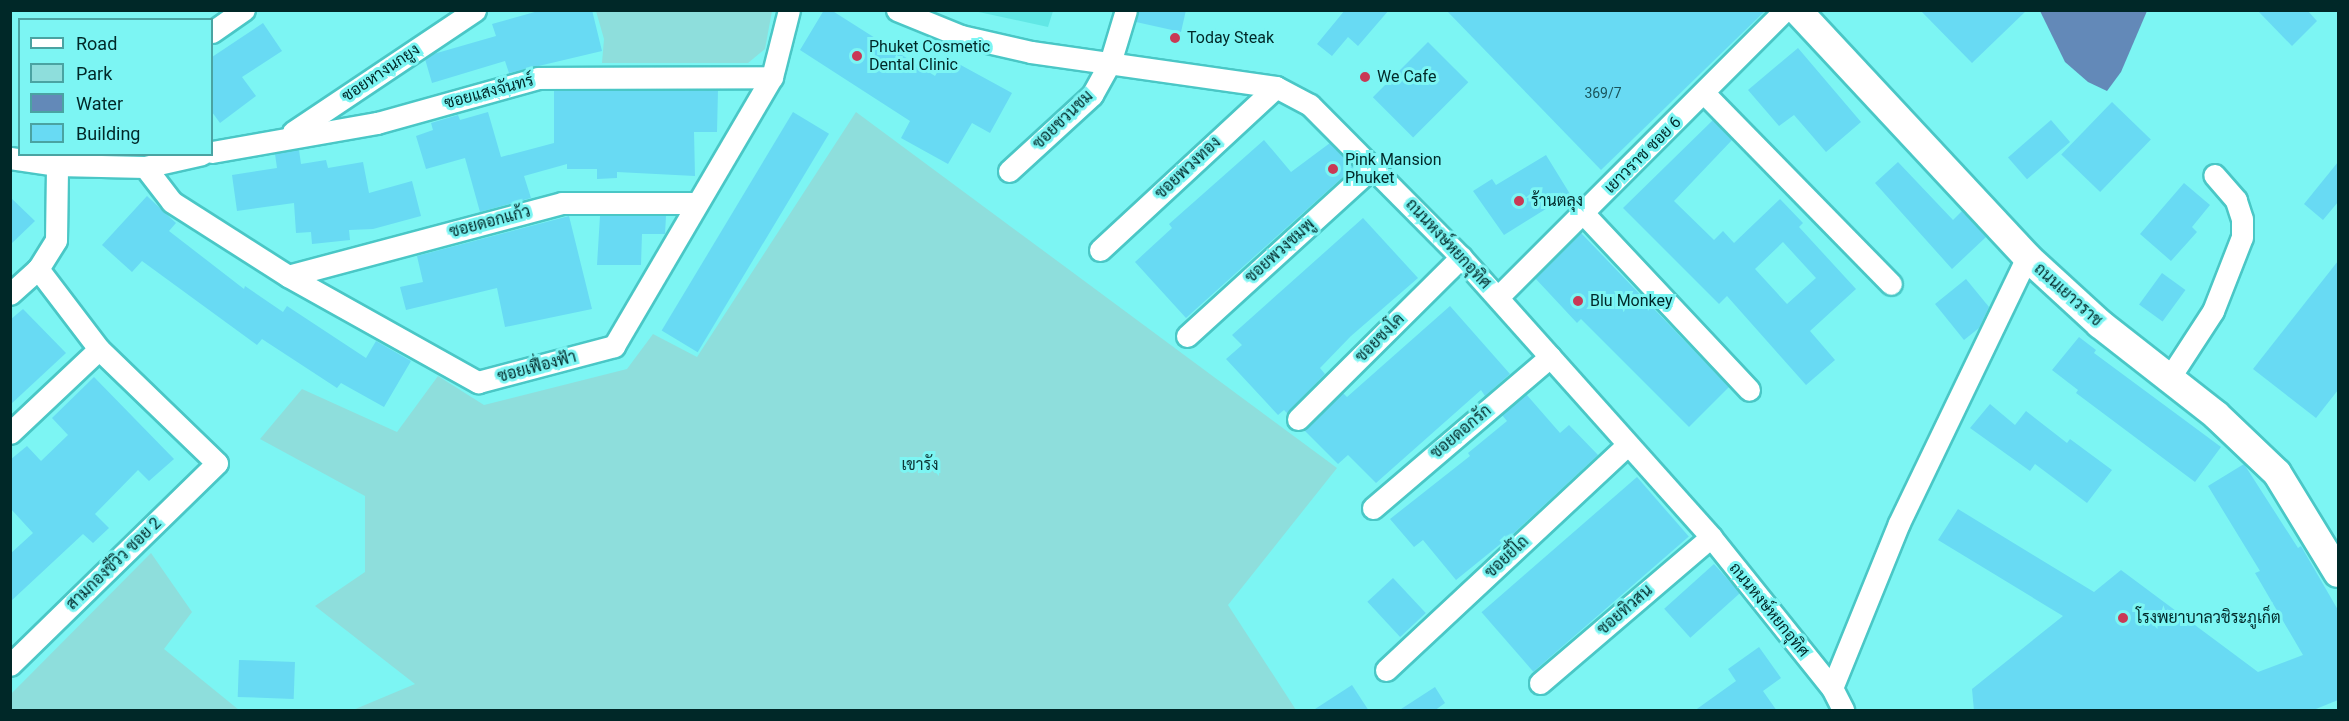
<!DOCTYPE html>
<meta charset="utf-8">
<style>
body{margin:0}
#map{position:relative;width:2349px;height:721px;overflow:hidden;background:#7cf5f3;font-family:Roboto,Sarabun,sans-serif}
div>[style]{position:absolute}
.built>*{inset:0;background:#61e7e5}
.green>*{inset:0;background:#8ededc}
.water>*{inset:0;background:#6389b8}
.building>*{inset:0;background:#68daf3;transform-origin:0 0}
.roads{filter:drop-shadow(2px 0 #4ac7c6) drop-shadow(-2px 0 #4ac7c6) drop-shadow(0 2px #4ac7c6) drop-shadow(0 -2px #4ac7c6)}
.minor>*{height:21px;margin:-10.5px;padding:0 10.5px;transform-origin:10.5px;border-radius:10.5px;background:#fff}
.secondary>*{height:28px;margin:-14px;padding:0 14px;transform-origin:14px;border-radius:14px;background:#fff}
.dots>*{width:16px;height:16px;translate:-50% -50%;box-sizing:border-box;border:3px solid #7cf5f3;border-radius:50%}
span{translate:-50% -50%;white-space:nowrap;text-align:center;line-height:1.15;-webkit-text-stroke:6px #7cf5f3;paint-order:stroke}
.number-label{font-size:14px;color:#1a545b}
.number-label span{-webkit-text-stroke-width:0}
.poi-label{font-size:16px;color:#002828}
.left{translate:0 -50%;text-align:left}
.street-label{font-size:16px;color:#002828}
.park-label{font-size:16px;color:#0d3737}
.frame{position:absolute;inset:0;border:12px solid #002828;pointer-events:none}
.legend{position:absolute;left:18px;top:18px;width:195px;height:138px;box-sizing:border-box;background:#7cf5f3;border:2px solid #4aa3a2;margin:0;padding:8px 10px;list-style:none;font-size:18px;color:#002828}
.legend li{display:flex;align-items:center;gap:12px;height:30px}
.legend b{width:30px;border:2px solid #4aa3a2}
</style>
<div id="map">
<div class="built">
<i style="clip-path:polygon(974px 11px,1053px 10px,1053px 11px,1048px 27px)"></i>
</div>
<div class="green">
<i style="clip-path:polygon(596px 11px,596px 10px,772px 11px,765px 49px,748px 63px,602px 63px,604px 39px)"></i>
<i style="clip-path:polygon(856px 112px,1337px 468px,1228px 605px,1296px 710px,353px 710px,415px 684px,315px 606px,365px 572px,365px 496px,260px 439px,302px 389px,397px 432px,438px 376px,484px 405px,627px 369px,653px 334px,697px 357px)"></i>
<i style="clip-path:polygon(151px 553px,192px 612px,164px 649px,239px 710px,11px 710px,11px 694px)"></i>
</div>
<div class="water">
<i style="clip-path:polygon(2040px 11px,2147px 11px,2121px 72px,2107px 91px,2088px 82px,2065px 62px)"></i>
</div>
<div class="building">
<i style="clip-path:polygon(542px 10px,592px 10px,602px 51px,509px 73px,505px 61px,432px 83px,425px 59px,430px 55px,496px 36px,492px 24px)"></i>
<i style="clip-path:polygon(824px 10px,831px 10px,935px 76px,946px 57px,1012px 93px,990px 133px,972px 123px,948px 164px,901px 138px,910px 121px,800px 50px)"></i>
<i style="clip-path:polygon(1138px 10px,1186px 10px,1181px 32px,1136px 22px)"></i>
<i style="clip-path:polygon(1345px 10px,1389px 10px,1358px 46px,1348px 37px,1332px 56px,1317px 44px)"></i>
<i style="clip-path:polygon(1446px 10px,1766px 10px,1601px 170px)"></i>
<i style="clip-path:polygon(1920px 10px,2027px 10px,1972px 63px)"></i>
<i style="clip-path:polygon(2257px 10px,2307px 10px,2317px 21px,2292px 46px)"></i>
<i style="clip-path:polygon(263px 23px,282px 51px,242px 77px,256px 96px,220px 123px,212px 112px,212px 57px)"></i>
<i style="left:1428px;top:42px;width:57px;height:78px;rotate:45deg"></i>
<i style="clip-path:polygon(1798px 48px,1861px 122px,1826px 152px,1794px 115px,1779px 126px,1748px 90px)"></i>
<i style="clip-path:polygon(687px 90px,718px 90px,717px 132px,694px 132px,695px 176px,617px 172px,617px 178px,597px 179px,597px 169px,567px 169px,567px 164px,524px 176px,531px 198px,480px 212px,465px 158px,426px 169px,416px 136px,433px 130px,431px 123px,458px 115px,460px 120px,488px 112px,501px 157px,554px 143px,554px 91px)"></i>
<i style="left:2112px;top:102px;width:54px;height:73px;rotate:44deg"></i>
<i style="left:793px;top:112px;width:42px;height:255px;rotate:31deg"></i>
<i style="clip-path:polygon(evenodd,1713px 120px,1732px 140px,1674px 201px,1714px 240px,1723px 231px,1734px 243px,1780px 199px,1803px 223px,1799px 227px,1856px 289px,1810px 331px,1835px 360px,1806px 385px,1727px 296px,1719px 304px,1623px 208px,1713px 120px,1783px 242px,1816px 278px,1787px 304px,1755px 269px,1783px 242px)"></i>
<i style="left:2051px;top:120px;width:29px;height:57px;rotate:49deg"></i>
<i style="clip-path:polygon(1264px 140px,1291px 172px,1330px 143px,1354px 167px,1186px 318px,1135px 262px,1172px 228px,1169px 224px)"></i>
<i style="clip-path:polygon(299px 150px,301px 164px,326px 160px,328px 168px,363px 162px,369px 193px,412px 181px,421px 216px,373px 229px,349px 230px,350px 240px,312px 244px,311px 232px,296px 233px,294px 203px,237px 211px,232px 175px,277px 168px,275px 154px)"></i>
<i style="clip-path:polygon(1546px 155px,1570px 194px,1504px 235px,1473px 191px,1492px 179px,1496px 185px)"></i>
<i style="clip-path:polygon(1898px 162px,1953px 220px,1962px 211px,1986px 237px,1952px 269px,1875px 183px)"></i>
<i style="clip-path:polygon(2338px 162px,2338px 202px,2323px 220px,2304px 204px)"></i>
<i style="clip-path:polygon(2184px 183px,2210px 205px,2192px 227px,2197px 232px,2171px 261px,2140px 234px)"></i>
<i style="clip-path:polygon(147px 196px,176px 223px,169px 231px,244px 289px,245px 286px,283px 312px,287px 306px,366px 358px,376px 341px,411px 361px,384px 407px,341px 383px,337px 388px,262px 339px,257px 345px,142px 261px,132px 272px,102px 245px)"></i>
<i style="clip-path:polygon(10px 197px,35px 221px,10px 245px)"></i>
<i style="clip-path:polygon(569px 216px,592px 309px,505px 327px,497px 288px,406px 310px,400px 287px,423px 282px,417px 256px)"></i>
<i style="clip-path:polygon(600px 216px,666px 216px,665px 234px,642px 234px,641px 265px,597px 265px)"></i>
<i style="clip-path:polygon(1363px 218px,1418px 278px,1351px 336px,1320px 368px,1325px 374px,1287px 413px,1284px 410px,1278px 415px,1226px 359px,1242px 345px,1232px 335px)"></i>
<i style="clip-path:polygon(1581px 233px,1729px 387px,1689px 427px,1581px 319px,1577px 323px,1535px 278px)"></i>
<i style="clip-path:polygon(2338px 261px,2338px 390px,2316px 418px,2253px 369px)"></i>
<i style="left:2162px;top:273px;width:29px;height:39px;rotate:36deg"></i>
<i style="clip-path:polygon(1966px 279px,1989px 307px,1979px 328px,1964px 340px,1935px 304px)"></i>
<i style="clip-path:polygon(1450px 306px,1510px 374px,1485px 396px,1481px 390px,1376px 483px,1348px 455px,1338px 464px,1304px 430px,1343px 393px,1347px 397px)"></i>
<i style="clip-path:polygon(23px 309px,66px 353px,10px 405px,10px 320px)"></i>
<i style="clip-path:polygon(2079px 337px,2096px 350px,2094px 353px,2221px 447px,2195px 482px,2076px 393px,2078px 390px,2052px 370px)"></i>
<i style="clip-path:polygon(94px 377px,174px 459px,149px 481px,138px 470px,95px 514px,109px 528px,93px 543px,83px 534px,10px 602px,10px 554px,33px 533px,10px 508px,10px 460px,27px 446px,41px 461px,68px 435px,52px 418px)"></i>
<i style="clip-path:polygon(1526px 394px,1560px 433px,1569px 425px,1598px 455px,1514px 533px,1456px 580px,1423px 540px,1414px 547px,1390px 519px,1470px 456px,1468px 453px,1507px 421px,1502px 415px)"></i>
<i style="clip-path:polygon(1990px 404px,2015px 425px,2026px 411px,2067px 443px,2070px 439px,2112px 470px,2087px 503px,2035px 464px,2030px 471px,1970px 428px)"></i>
<i style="clip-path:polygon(2244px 464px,2298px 548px,2301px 546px,2338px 610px,2338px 700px,2311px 711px,1974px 711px,1972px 689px,2063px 616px,1938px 540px,1958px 509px,2094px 592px,2121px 570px,2258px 672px,2303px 655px,2255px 573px,2260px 571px,2208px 486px)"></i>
<i style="left:1637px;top:477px;width:79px;height:206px;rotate:49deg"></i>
<i style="left:1714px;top:564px;width:39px;height:67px;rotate:48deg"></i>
<i style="left:1393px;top:578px;width:48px;height:35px;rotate:47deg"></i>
<i style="clip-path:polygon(1759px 647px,1781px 678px,1763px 691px,1777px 711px,1694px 711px,1736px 681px,1728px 669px)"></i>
<i style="left:239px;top:660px;width:56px;height:37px;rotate:2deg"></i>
<i style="clip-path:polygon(1352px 685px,1369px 711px,1312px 711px)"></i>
<i style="clip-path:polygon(1435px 687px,1445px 703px,1434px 711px,1398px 711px)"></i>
</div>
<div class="roads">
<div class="minor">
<i style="left:897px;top:10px;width:69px;rotate:22.1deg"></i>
<i style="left:961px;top:36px;width:72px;rotate:12.9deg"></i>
<i style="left:1031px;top:52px;width:247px;rotate:8.1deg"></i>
<i style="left:1276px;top:87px;width:38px;rotate:28deg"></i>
<i style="left:1310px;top:105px;width:214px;rotate:45.2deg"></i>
<i style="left:1461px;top:257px;width:375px;rotate:48.2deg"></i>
<i style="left:1711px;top:537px;width:193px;rotate:51.3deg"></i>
<i style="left:1832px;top:688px;width:25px;rotate:63deg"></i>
<i style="left:212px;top:32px;width:39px;rotate:-35deg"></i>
<i style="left:1704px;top:93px;width:267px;rotate:45.6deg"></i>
<i style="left:293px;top:132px;width:219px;rotate:-33.8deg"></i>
<i style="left:212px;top:152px;width:168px;rotate:-10deg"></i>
<i style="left:377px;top:123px;width:167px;rotate:-15.6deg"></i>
<i style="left:538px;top:78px;width:234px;rotate:-0.2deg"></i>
<i style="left:10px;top:158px;width:48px;rotate:8.5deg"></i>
<i style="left:57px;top:165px;width:88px;rotate:1.3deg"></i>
<i style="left:145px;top:167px;width:58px;rotate:-12.8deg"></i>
<i style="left:145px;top:167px;width:44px;rotate:52.4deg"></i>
<i style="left:172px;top:202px;width:138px;rotate:32.5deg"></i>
<i style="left:288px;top:276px;width:218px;rotate:29.2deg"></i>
<i style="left:478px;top:382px;width:141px;rotate:-14.8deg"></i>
<i style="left:614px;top:346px;width:312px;rotate:-59.6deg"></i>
<i style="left:772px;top:77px;width:69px;rotate:-75.8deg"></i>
<i style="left:1009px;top:171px;width:113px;rotate:-42.5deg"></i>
<i style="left:1092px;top:95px;width:37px;rotate:-61deg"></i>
<i style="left:1110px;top:63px;width:55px;rotate:-73.2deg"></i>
<i style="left:1584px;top:214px;width:241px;rotate:46.8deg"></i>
<i style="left:1100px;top:250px;width:240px;rotate:-42.8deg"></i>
<i style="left:288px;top:276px;width:284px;rotate:-14.9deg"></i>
<i style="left:562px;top:203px;width:134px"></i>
<i style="left:10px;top:294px;width:38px;rotate:-42deg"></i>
<i style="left:38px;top:269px;width:34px;rotate:-58deg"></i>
<i style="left:56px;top:240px;width:75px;rotate:-89.2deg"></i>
<i style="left:1498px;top:297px;width:406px;rotate:-45deg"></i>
<i style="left:1187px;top:336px;width:253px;rotate:-42.3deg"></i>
<i style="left:2170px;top:377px;width:79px;rotate:-56.9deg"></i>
<i style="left:2213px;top:311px;width:79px;rotate:-68.6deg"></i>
<i style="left:2242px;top:237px;width:18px;rotate:-90deg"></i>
<i style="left:2242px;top:219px;width:20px;rotate:-108deg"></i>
<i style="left:2236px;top:200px;width:33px;rotate:-131deg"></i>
<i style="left:1298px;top:419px;width:230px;rotate:-44.8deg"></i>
<i style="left:10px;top:433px;width:122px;rotate:-43.3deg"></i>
<i style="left:1373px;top:508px;width:233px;rotate:-40.5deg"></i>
<i style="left:10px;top:665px;width:289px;rotate:-44.3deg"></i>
<i style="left:217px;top:463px;width:164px;rotate:-136deg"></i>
<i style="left:99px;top:349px;width:101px;rotate:-127.3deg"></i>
<i style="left:1386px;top:670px;width:330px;rotate:-43deg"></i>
<i style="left:1540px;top:683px;width:225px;rotate:-40.5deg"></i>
<i style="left:1832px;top:688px;width:178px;rotate:-67.9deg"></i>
<i style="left:1899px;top:523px;width:295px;rotate:-64.3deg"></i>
</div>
<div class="secondary">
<i style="left:1797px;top:10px;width:338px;rotate:47deg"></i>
<i style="left:2027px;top:257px;width:99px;rotate:42.5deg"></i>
<i style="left:2100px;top:324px;width:147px;rotate:38.1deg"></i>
<i style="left:2216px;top:415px;width:84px;rotate:43.6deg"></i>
<i style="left:2277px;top:473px;width:117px;rotate:58.6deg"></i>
</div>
</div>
<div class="dots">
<i style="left:1175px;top:38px;background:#c93955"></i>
<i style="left:857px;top:56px;background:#c93955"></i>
<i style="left:1365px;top:77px;background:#c93955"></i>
<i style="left:1333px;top:169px;background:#c93955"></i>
<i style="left:1519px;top:201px;background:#c93955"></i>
<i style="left:1578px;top:301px;background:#c93955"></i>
<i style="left:2123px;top:618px;background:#c93955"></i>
</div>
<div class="number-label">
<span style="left:1603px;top:93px">369/7</span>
</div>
<div class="poi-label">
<span class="left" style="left:1187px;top:38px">Today Steak</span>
<span class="left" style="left:869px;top:56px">Phuket Cosmetic<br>Dental Clinic</span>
<span class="left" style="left:1377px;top:77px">We Cafe</span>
<span class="left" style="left:1345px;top:169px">Pink Mansion<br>Phuket</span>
<span class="left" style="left:1531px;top:201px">ร้านตลุง</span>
<span class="left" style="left:1590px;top:301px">Blu Monkey</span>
<span class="left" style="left:2136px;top:618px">โรงพยาบาลวชิระภูเก็ต</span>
</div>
<div class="street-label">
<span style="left:381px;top:73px;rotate:-34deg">ซอยหางนกยูง</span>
<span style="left:489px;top:92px;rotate:-15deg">ซอยแสงจันทร์</span>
<span style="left:1063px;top:120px;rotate:-44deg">ซอยชวนชม</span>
<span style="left:1643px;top:155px;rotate:-45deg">เยาวราช ซอย 6</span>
<span style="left:1188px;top:168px;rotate:-43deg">ซอยพวงทอง</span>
<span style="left:490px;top:222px;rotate:-15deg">ซอยดอกแก้ว</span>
<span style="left:1448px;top:244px;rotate:47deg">ถนนหงษ์หยกอุทิศ</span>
<span style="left:1280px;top:251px;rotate:-42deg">ซอยพวงชมพู</span>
<span style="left:2068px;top:295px;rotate:42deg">ถนนเยาวราช</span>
<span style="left:1380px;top:338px;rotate:-45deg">ซอยชงโค</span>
<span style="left:537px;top:367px;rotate:-15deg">ซอยเฟื่องฟ้า</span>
<span style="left:1461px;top:432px;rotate:-40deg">ซอยดอกรัก</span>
<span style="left:1507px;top:557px;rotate:-43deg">ซอยยี่โถ</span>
<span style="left:114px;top:564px;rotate:-44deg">สามกองซีวิว ซอย 2</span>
<span style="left:1625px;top:610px;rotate:-41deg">ซอยทิวสน</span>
<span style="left:1769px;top:610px;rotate:51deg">ถนนหงษ์หยกอุทิศ</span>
</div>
<div class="park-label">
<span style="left:920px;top:465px">เขารัง</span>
</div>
<div class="frame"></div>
<ul class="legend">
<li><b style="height:8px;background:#fff"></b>Road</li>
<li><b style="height:16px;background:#8ededc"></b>Park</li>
<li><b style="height:16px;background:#6389b8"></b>Water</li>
<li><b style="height:16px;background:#68daf3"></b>Building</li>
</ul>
</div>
